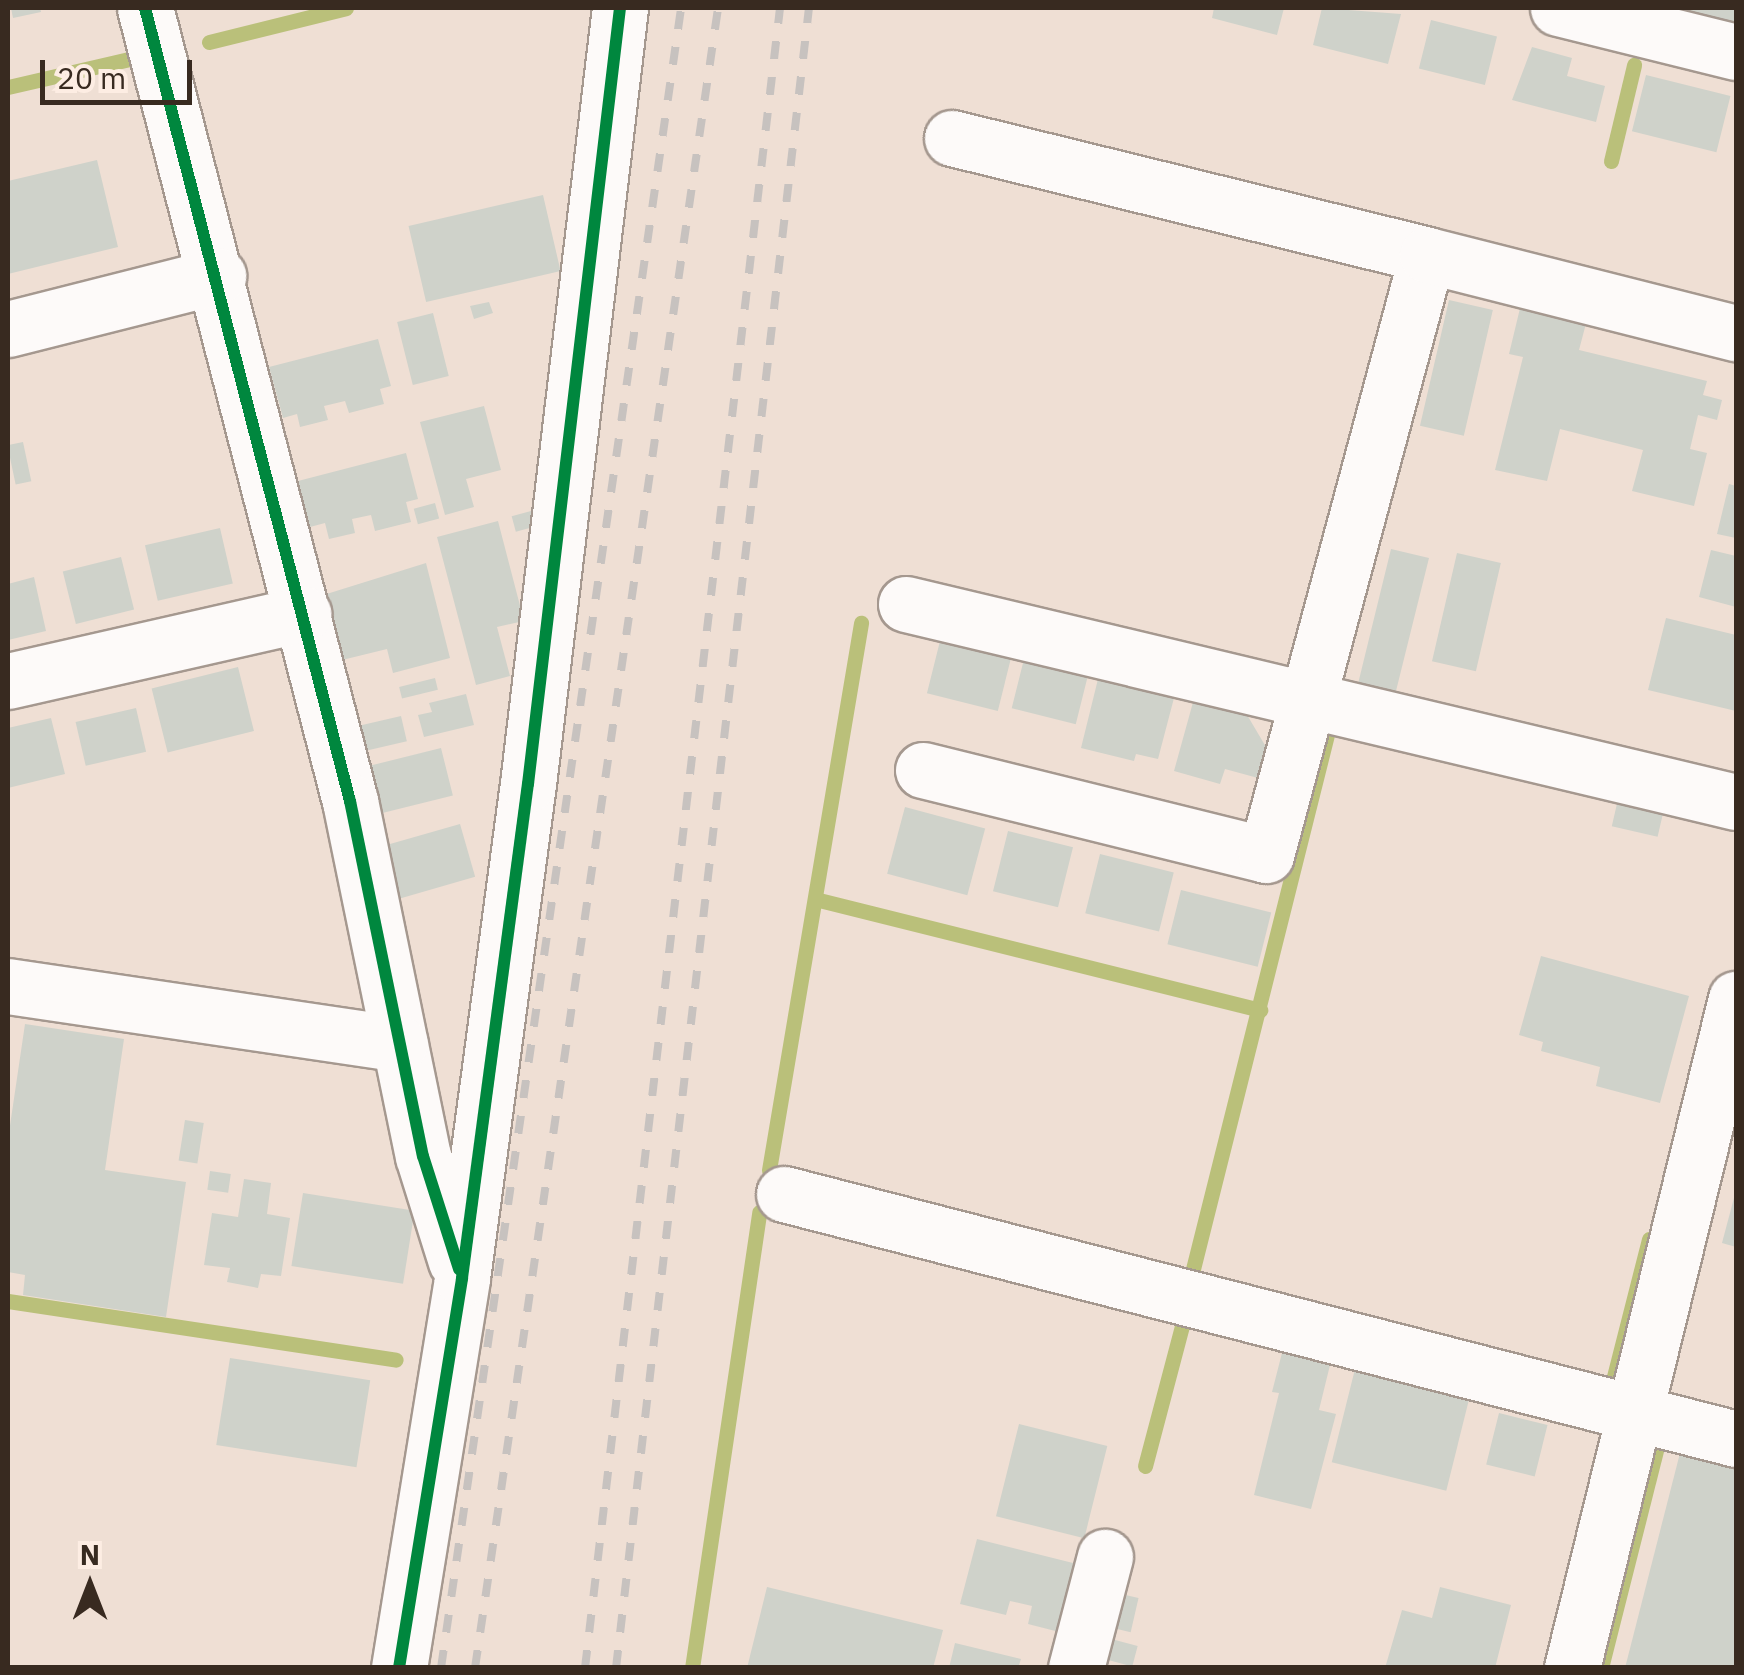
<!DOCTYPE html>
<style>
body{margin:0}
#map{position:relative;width:1744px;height:1675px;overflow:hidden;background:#efdfd4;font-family:"IBM Plex Sans",sans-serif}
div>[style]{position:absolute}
.stream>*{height:15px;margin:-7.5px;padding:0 7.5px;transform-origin:7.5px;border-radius:7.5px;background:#bac07a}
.building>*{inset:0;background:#cfd2ca;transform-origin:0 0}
.roads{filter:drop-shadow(2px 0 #a5988f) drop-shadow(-2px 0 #a5988f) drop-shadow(0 2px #a5988f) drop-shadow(0 -2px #a5988f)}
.minor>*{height:55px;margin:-27.5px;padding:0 27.5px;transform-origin:27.5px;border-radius:27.5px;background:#fdfaf9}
.rail>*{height:8px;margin-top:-4px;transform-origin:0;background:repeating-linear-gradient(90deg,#c7c2bf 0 18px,transparent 0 36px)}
.cycleway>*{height:12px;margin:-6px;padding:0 6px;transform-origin:6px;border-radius:6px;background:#00873e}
span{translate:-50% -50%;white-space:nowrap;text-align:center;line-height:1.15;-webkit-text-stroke:10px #fdede3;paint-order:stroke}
.frame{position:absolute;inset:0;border:10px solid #382a20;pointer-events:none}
.north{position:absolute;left:40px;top:1535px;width:100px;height:100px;-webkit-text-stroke:8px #fdede3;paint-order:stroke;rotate:0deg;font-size:28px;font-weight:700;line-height:40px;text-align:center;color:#382a20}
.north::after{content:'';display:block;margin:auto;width:35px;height:45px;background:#382a20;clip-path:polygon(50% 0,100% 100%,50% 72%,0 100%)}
.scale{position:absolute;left:40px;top:60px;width:152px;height:45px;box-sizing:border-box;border:5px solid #382a20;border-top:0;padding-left:12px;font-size:30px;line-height:35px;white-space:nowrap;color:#382a20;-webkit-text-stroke:8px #fdede3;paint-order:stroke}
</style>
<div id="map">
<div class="stream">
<i style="left:209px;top:42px;width:141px;rotate:-13.9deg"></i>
<i style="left:8px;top:87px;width:124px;rotate:-13deg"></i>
<i style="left:1611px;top:161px;width:99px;rotate:-76.5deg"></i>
<i style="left:815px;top:899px;width:459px;rotate:14deg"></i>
<i style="left:769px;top:1170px;width:555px;rotate:-80.45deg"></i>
<i style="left:1188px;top:1289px;width:575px;rotate:-75.92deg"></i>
<i style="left:8px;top:1301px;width:392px;rotate:8.6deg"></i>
<i style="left:1609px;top:1396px;width:162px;rotate:-75.7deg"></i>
<i style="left:1145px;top:1466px;width:149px;rotate:-75.2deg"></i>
<i style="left:692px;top:1668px;width:461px;rotate:-81.6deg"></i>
<i style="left:1601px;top:1668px;width:229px;rotate:-75.8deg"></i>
</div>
<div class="building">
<i style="clip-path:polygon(11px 8px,40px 8px,41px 12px,13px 18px)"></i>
<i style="clip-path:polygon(1214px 8px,1284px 8px,1277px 35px,1212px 18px)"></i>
<i style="clip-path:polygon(1322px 8px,1401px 14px,1388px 64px,1313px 45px)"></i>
<i style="clip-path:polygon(1681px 8px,1736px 8px,1736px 30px,1679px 16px)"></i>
<i style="left:1431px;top:20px;width:68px;height:50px;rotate:14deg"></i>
<i style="clip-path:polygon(1532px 47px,1572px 58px,1567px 76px,1605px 86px,1596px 122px,1512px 100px)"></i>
<i style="left:1646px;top:75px;width:87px;height:58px;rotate:14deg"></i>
<i style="clip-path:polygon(97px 160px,118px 247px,8px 274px,8px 181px)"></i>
<i style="left:543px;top:195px;width:78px;height:138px;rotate:77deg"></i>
<i style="left:1449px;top:300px;width:45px;height:129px;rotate:13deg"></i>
<i style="clip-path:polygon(1522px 300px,1588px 316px,1579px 350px,1707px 381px,1703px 395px,1722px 400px,1717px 420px,1698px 415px,1690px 449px,1707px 453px,1694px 506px,1632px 491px,1643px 450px,1560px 429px,1547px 481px,1495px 470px,1523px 357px,1509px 354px)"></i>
<i style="clip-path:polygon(489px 302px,493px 313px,474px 319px,470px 306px)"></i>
<i style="left:433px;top:313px;width:65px;height:37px;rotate:76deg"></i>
<i style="clip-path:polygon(378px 339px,391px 386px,380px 389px,384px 404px,349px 413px,345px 401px,324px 406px,328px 420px,300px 427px,297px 414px,283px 418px,269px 367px)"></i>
<i style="clip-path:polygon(484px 406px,501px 470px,466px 479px,474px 507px,445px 515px,420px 422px)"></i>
<i style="left:23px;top:442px;width:40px;height:16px;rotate:78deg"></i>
<i style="clip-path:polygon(406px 453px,418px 499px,406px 502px,411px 522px,375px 531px,371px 515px,352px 519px,355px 533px,329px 539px,325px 523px,310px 527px,298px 481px)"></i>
<i style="clip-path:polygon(1729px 484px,1736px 486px,1736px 538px,1717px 534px)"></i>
<i style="left:435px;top:503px;width:16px;height:22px;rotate:75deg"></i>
<i style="left:531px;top:511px;width:16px;height:20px;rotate:75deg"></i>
<i style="clip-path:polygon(498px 521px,524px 621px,497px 627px,510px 676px,476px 685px,437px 537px)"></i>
<i style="left:220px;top:528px;width:57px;height:77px;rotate:77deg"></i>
<i style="clip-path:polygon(1391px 549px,1429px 558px,1396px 691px,1376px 687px,1374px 696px,1356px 692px)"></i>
<i style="clip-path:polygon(1711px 550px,1736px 556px,1736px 607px,1699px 597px)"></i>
<i style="left:1457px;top:553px;width:45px;height:111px;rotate:13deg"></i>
<i style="left:121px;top:557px;width:54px;height:60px;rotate:76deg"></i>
<i style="clip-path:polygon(426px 563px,450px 658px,393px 673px,387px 649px,334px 662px,317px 597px)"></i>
<i style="clip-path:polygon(34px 577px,46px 631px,8px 640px,8px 584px)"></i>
<i style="clip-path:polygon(1666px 618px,1736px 635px,1736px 711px,1648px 690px)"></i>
<i style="left:941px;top:637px;width:73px;height:58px;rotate:14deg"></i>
<i style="left:1026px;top:651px;width:66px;height:59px;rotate:14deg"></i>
<i style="left:238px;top:667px;width:66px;height:89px;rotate:76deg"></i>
<i style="left:435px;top:678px;width:12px;height:37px;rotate:76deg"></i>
<i style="clip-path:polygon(1098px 679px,1174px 698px,1158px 759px,1136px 754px,1134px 761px,1081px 748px)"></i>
<i style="clip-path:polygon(466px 694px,474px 725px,424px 737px,418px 715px,432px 712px,429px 703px)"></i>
<i style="clip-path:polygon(1195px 695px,1243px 708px,1266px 747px,1258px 778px,1225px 769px,1220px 784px,1174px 771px)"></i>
<i style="left:136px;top:708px;width:45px;height:62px;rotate:77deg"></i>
<i style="left:401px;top:716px;width:26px;height:52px;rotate:77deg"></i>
<i style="clip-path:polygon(51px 718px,65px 774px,8px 788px,8px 728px)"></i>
<i style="left:441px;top:748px;width:49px;height:83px;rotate:76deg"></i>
<i style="left:1619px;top:795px;width:47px;height:32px;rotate:13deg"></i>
<i style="left:905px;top:807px;width:83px;height:69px;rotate:15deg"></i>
<i style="left:460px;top:824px;width:55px;height:80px;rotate:74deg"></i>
<i style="left:1008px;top:831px;width:67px;height:62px;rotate:14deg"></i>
<i style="left:1100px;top:854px;width:76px;height:61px;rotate:14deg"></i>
<i style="left:1181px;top:890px;width:93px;height:56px;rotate:14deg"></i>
<i style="clip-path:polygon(1541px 956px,1689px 996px,1660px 1103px,1596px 1086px,1600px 1067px,1541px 1051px,1543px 1042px,1519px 1035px)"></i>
<i style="clip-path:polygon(25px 1024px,124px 1039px,105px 1170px,186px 1182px,166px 1317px,23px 1295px,25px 1275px,8px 1272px,8px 1139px)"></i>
<i style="left:185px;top:1120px;width:19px;height:41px;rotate:9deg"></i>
<i style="left:210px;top:1171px;width:21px;height:19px;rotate:8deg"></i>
<i style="clip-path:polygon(244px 1179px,271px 1183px,267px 1214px,290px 1218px,281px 1276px,261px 1274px,258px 1288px,227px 1282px,230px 1268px,204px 1265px,212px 1213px,238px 1217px)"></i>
<i style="left:303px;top:1193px;width:113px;height:74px;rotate:9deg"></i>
<i style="clip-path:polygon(1735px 1194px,1736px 1194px,1736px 1247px,1722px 1243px)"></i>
<i style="clip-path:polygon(1283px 1349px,1331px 1361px,1319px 1410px,1336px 1414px,1311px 1509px,1254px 1495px,1279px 1393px,1272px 1392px)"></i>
<i style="left:230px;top:1358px;width:142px;height:88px;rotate:9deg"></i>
<i style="left:1355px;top:1369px;width:118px;height:96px;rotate:14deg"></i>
<i style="left:1499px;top:1413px;width:50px;height:53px;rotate:14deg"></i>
<i style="left:1019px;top:1424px;width:91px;height:95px;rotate:14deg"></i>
<i style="clip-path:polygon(1680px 1453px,1736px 1467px,1736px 1668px,1625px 1668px)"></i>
<i style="clip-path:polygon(977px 1539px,1089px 1567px,1071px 1635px,1028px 1624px,1032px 1606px,1010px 1601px,1006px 1615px,960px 1604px)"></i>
<i style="clip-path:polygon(767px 1587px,943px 1630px,933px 1668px,747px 1668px)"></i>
<i style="clip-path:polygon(1440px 1587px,1511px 1605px,1495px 1668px,1385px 1668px,1402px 1610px,1432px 1618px)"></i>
<i style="left:1121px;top:1594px;width:18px;height:35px;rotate:13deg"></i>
<i style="left:1100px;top:1636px;width:39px;height:21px;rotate:15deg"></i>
<i style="clip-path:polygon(955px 1643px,1021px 1659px,1018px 1668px,949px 1668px)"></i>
</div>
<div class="roads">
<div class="minor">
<i style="left:145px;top:8px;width:819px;rotate:75.51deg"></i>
<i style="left:350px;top:801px;width:362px;rotate:78.4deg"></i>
<i style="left:423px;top:1156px;width:110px;rotate:72.6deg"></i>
<i style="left:1558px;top:8px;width:183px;rotate:13.9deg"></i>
<i style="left:952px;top:138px;width:489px;rotate:13.8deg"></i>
<i style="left:8px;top:329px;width:217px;rotate:-14.2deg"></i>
<i style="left:906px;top:604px;width:853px;rotate:13.42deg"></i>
<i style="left:8px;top:681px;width:303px;rotate:-12.8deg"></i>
<i style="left:923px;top:770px;width:353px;rotate:13.9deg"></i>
<i style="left:1266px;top:855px;width:621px;rotate:-74.98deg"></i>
<i style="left:1427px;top:255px;width:319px;rotate:14.2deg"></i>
<i style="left:8px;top:986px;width:396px;rotate:8.4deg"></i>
<i style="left:784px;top:1194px;width:983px;rotate:14.43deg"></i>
<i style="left:399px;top:1668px;width:395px;rotate:-80.8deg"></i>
<i style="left:462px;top:1278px;width:498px;rotate:-82.4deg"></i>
<i style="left:528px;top:784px;width:781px;rotate:-83.24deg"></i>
<i style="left:1076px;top:1668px;width:115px;rotate:-75.4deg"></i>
<i style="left:1572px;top:1668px;width:689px;rotate:-76.23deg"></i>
</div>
</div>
<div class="rail">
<i style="left:441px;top:1668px;width:1677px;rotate:-81.77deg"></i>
<i style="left:475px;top:1668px;width:1678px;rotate:-81.67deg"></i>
<i style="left:585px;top:1668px;width:1671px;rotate:-83.3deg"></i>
<i style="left:616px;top:1668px;width:1671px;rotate:-83.37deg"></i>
</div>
<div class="cycleway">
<i style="left:145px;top:8px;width:819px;rotate:75.51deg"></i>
<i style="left:350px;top:801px;width:362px;rotate:78.4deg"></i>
<i style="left:423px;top:1156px;width:119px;rotate:72.3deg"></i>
<i style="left:399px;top:1668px;width:395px;rotate:-80.8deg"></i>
<i style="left:462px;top:1278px;width:498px;rotate:-82.4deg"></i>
<i style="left:528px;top:784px;width:781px;rotate:-83.24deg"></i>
</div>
<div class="frame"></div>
<div class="north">N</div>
<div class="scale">20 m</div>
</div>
